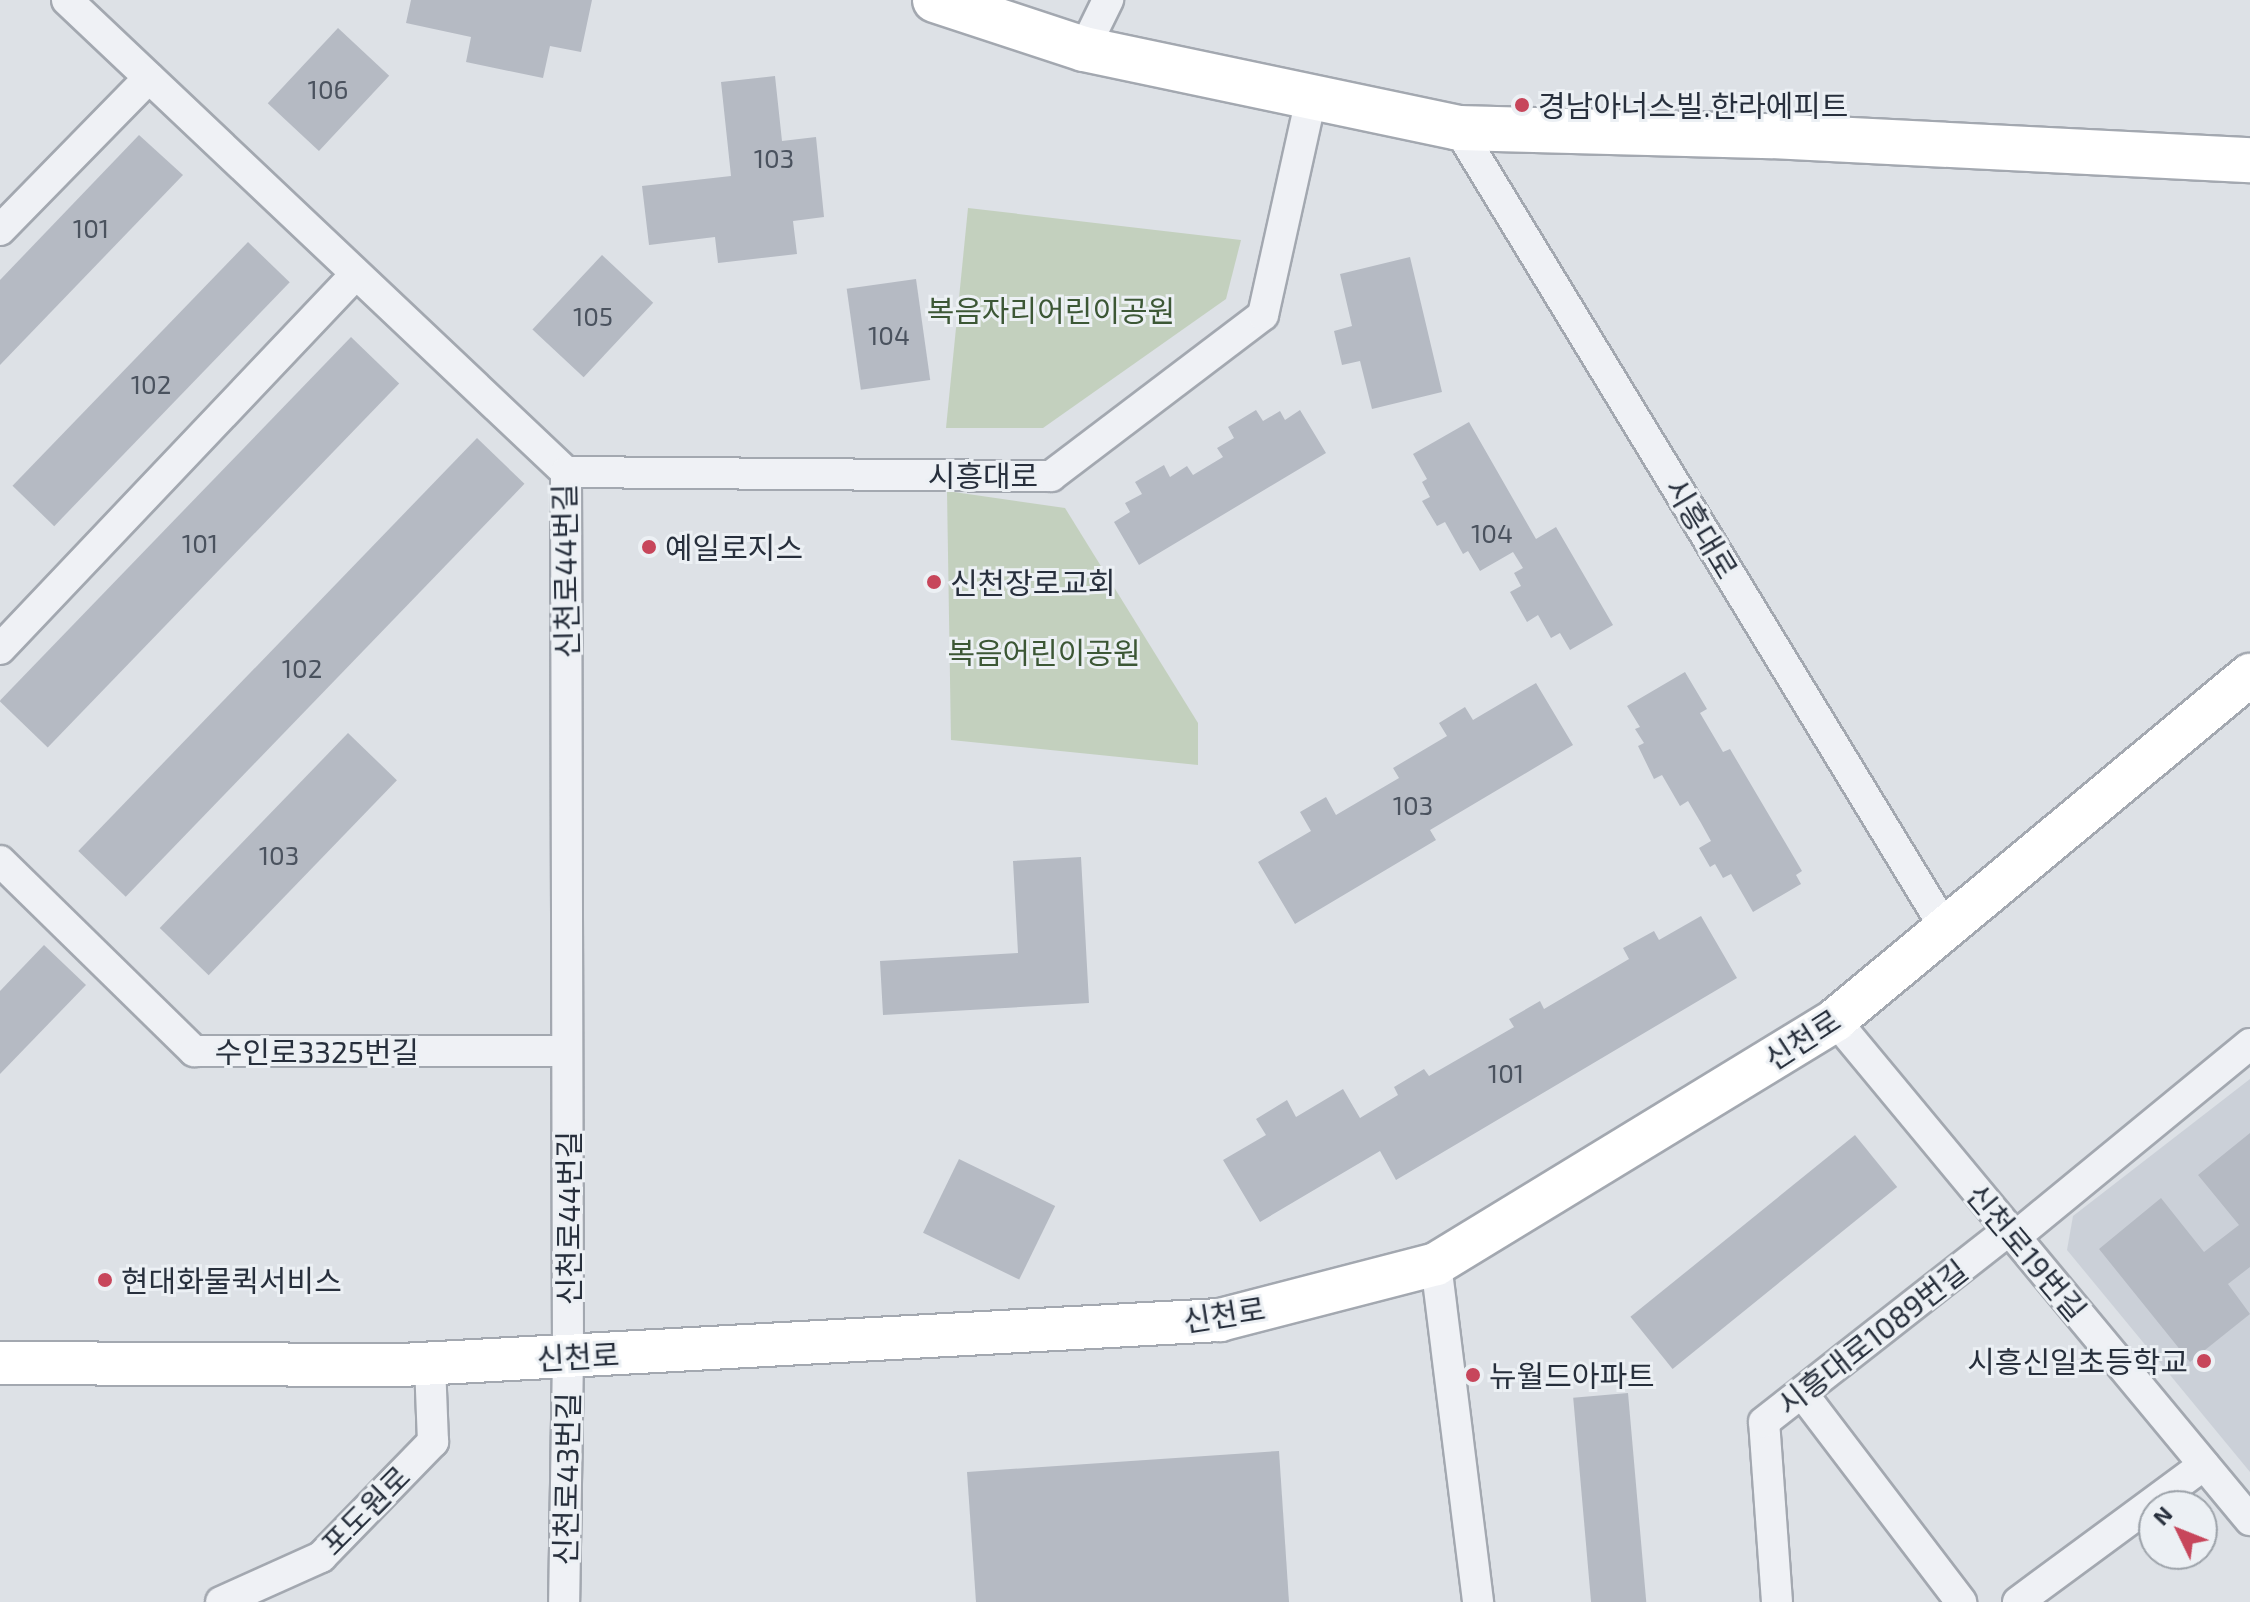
<!DOCTYPE html>
<meta charset="utf-8">
<style>
body{margin:0}
#map{position:relative;width:2250px;height:1602px;overflow:hidden;background:#dde1e6;font-family:"Exo 2","Noto Sans KR",sans-serif}
div>[style]{position:absolute}
.built>*{inset:0;background:#cbd0d8}
.green>*{inset:0;background:#c3d0be}
.building>*{inset:0;background:#b5bac3;transform-origin:0 0}
.roads{filter:drop-shadow(2px 0 #a3a8b0) drop-shadow(-2px 0 #a3a8b0) drop-shadow(0 2px #a3a8b0) drop-shadow(0 -2px #a3a8b0)}
.street>*{height:30px;margin:-15px;padding:0 15px;transform-origin:15px;border-radius:15px;background:#eff1f5}
.secondary>*{height:42px;margin:-21px;padding:0 21px;transform-origin:21px;border-radius:21px;background:#fff}
.primary>*{height:44px;margin:-22px;padding:0 22px;transform-origin:22px;border-radius:22px;background:#fff}
.dots>*{width:22px;height:22px;translate:-50% -50%;box-sizing:border-box;border:4px solid #ecf0f4;border-radius:50%}
span{translate:-50% -50%;white-space:nowrap;text-align:center;line-height:1.15;-webkit-text-stroke:6px #ecf0f4;paint-order:stroke}
.number-label{font-size:26px;color:#4a525e}
.number-label span{-webkit-text-stroke-width:0}
.poi-label{font-size:30px;color:#272f3c}
.left{translate:0 -50%;text-align:left}
.right{translate:-100% -50%;text-align:right}
.park-label{font-size:30px;color:#3c5735}
.street-label{font-size:30px;color:#272f3c}
.north{position:absolute;left:2138px;top:1490px;width:80px;height:80px;box-sizing:border-box;background:#ecf0f4;border:2px solid #9da3aa;border-radius:50%;rotate:313deg;font-size:22px;font-weight:700;line-height:32px;text-align:center;color:#272f3c}
.north::after{content:'';display:block;margin:auto;width:28px;height:36px;background:#c7465b;clip-path:polygon(50% 0,100% 100%,50% 72%,0 100%)}
</style>
<div id="map">
<div class="built">
<i style="clip-path:polygon(2250px 1079px,2250px 1472px,2067px 1250px,2073px 1216px)"></i>
</div>
<div class="green">
<i style="clip-path:polygon(968px 208px,1241px 240px,1226px 299px,1043px 428px,946px 428px)"></i>
<i style="clip-path:polygon(947px 491px,1065px 508px,1198px 723px,1198px 765px,951px 740px)"></i>
</div>
<div class="building">
<i style="clip-path:polygon(411px 0,592px 0,581px 52px,550px 46px,543px 78px,466px 62px,471px 37px,406px 23px)"></i>
<i style="left:338px;top:28px;width:70px;height:103px;rotate:43deg"></i>
<i style="clip-path:polygon(775px 76px,782px 141px,816px 137px,824px 217px,793px 221px,797px 254px,718px 263px,715px 237px,649px 245px,642px 186px,731px 176px,721px 82px)"></i>
<i style="clip-path:polygon(139px 135px,183px 175px,0 365px,0 280px)"></i>
<i style="left:248px;top:242px;width:58px;height:339px;rotate:44deg"></i>
<i style="left:602px;top:255px;width:70px;height:102px;rotate:43deg"></i>
<i style="clip-path:polygon(1410px 257px,1442px 392px,1372px 409px,1360px 361px,1342px 365px,1334px 331px,1352px 326px,1340px 274px)"></i>
<i style="left:916px;top:279px;width:102px;height:70px;rotate:82deg"></i>
<i style="left:351px;top:337px;width:67px;height:506px;rotate:44deg"></i>
<i style="clip-path:polygon(1256px 410px,1263px 421px,1280px 411px,1285px 420px,1300px 410px,1326px 453px,1139px 565px,1114px 522px,1130px 512px,1125px 503px,1142px 494px,1135px 482px,1164px 465px,1170px 477px,1187px 466px,1193px 475px,1223px 457px,1217px 448px,1234px 438px,1228px 427px)"></i>
<i style="clip-path:polygon(1469px 422px,1536px 539px,1556px 527px,1613px 625px,1570px 650px,1560px 633px,1551px 638px,1538px 615px,1527px 622px,1510px 592px,1521px 586px,1514px 573px,1523px 568px,1513px 552px,1480px 571px,1468px 551px,1463px 554px,1445px 522px,1437px 526px,1422px 501px,1430px 497px,1422px 482px,1427px 479px,1413px 454px)"></i>
<i style="left:477px;top:438px;width:66px;height:574px;rotate:44deg"></i>
<i style="clip-path:polygon(1685px 672px,1707px 709px,1700px 713px,1723px 752px,1730px 749px,1802px 871px,1796px 875px,1801px 884px,1753px 912px,1731px 874px,1723px 878px,1715px 864px,1710px 867px,1699px 848px,1711px 841px,1701px 823px,1688px 801px,1680px 806px,1662px 775px,1654px 779px,1638px 746px,1644px 743px,1635px 729px,1640px 727px,1627px 706px)"></i>
<i style="clip-path:polygon(1536px 683px,1573px 745px,1430px 830px,1436px 840px,1295px 924px,1258px 862px,1311px 831px,1300px 812px,1326px 797px,1336px 815px,1399px 778px,1393px 768px,1447px 736px,1439px 723px,1465px 707px,1473px 720px)"></i>
<i style="left:348px;top:733px;width:68px;height:271px;rotate:44deg"></i>
<i style="clip-path:polygon(1081px 857px,1089px 1003px,883px 1015px,880px 961px,1018px 953px,1013px 861px)"></i>
<i style="clip-path:polygon(1701px 916px,1737px 978px,1396px 1180px,1380px 1151px,1260px 1222px,1223px 1160px,1266px 1135px,1256px 1119px,1287px 1100px,1296px 1117px,1343px 1089px,1360px 1118px,1398px 1095px,1394px 1087px,1424px 1069px,1429px 1076px,1514px 1027px,1509px 1019px,1540px 1001px,1544px 1009px,1629px 959px,1623px 948px,1654px 931px,1659px 940px)"></i>
<i style="clip-path:polygon(44px 945px,86px 985px,0 1074px,0 991px)"></i>
<i style="clip-path:polygon(2250px 1133px,2250px 1267px,2228px 1284px,2250px 1314px,2190px 1362px,2099px 1249px,2161px 1198px,2204px 1252px,2239px 1225px,2198px 1175px)"></i>
<i style="left:1855px;top:1135px;width:67px;height:289px;rotate:51deg"></i>
<i style="left:959px;top:1159px;width:107px;height:82px;rotate:26deg"></i>
<i style="left:1628px;top:1393px;width:210px;height:55px;rotate:85deg"></i>
<i style="clip-path:polygon(1279px 1451px,1289px 1602px,976px 1602px,967px 1472px)"></i>
</div>
<div class="roads">
<div class="street">
<i style="left:67px;top:0;width:687px;rotate:43.41deg"></i>
<i style="left:566px;top:472px;width:884px;rotate:89.87deg"></i>
<i style="left:568px;top:1356px;width:246px;rotate:90.9deg"></i>
<i style="left:1084px;top:49px;width:55px;rotate:-63.9deg"></i>
<i style="left:1458px;top:128px;width:937px;rotate:58.67deg"></i>
<i style="left:0;top:230px;width:213px;rotate:-45.6deg"></i>
<i style="left:566px;top:472px;width:485px;rotate:0.5deg"></i>
<i style="left:1051px;top:476px;width:266px;rotate:-37.2deg"></i>
<i style="left:1263px;top:315px;width:226px;rotate:-77.5deg"></i>
<i style="left:0;top:649px;width:517px;rotate:-46.49deg"></i>
<i style="left:0;top:861px;width:272px;rotate:44.4deg"></i>
<i style="left:194px;top:1051px;width:373px"></i>
<i style="left:1835px;top:1020px;width:650px;rotate:50.31deg"></i>
<i style="left:2015px;top:1237px;width:304px;rotate:-39.4deg"></i>
<i style="left:1436px;top:1264px;width:341px;rotate:82.9deg"></i>
<i style="left:1802px;top:1393px;width:263px;rotate:52.7deg"></i>
<i style="left:221px;top:1602px;width:110px;rotate:-24.2deg"></i>
<i style="left:321px;top:1557px;width:161px;rotate:-45.8deg"></i>
<i style="left:433px;top:1442px;width:78px;rotate:-92.2deg"></i>
<i style="left:1777px;top:1602px;width:180px;rotate:-94.1deg"></i>
<i style="left:1764px;top:1422px;width:311px;rotate:-38.1deg"></i>
<i style="left:2018px;top:1602px;width:231px;rotate:-36.4deg"></i>
</div>
<div class="secondary">
<i style="left:0;top:1363px;width:402px;rotate:0.3deg"></i>
<i style="left:402px;top:1365px;width:819px;rotate:-3.15deg"></i>
<i style="left:1220px;top:1320px;width:223px;rotate:-14.5deg"></i>
<i style="left:1436px;top:1264px;width:468px;rotate:-31.4deg"></i>
<i style="left:1835px;top:1020px;width:540px;rotate:-39.74deg"></i>
</div>
<div class="primary">
<i style="left:935px;top:0;width:157px;rotate:18.2deg"></i>
<i style="left:1084px;top:49px;width:382px;rotate:11.9deg"></i>
<i style="left:1458px;top:128px;width:314px;rotate:1.5deg"></i>
<i style="left:1772px;top:136px;width:479px;rotate:2.9deg"></i>
</div>
</div>
<div class="dots">
<i style="left:1522px;top:105px;background:#c7465b"></i>
<i style="left:649px;top:547px;background:#c7465b"></i>
<i style="left:934px;top:582px;background:#c7465b"></i>
<i style="left:105px;top:1280px;background:#c7465b"></i>
<i style="left:2204px;top:1361px;background:#c7465b"></i>
<i style="left:1473px;top:1375px;background:#c7465b"></i>
</div>
<div class="number-label">
<span style="left:328px;top:89px">106</span>
<span style="left:774px;top:158px">103</span>
<span style="left:91px;top:228px">101</span>
<span style="left:593px;top:316px">105</span>
<span style="left:889px;top:335px">104</span>
<span style="left:151px;top:384px">102</span>
<span style="left:1492px;top:533px">104</span>
<span style="left:200px;top:543px">101</span>
<span style="left:302px;top:668px">102</span>
<span style="left:1413px;top:805px">103</span>
<span style="left:279px;top:855px">103</span>
<span style="left:1506px;top:1073px">101</span>
</div>
<div class="poi-label">
<span class="left" style="left:1538px;top:105px">경남아너스빌.한라에피트</span>
<span class="left" style="left:665px;top:547px">예일로지스</span>
<span class="left" style="left:950px;top:582px">신천장로교회</span>
<span class="left" style="left:121px;top:1280px">현대화물퀵서비스</span>
<span class="right" style="left:2188px;top:1361px">시흥신일초등학교</span>
<span class="left" style="left:1489px;top:1375px">뉴월드아파트</span>
</div>
<div class="park-label">
<span style="left:1051px;top:310px">복음자리어린이공원</span>
<span style="left:1044px;top:652px">복음어린이공원</span>
</div>
<div class="street-label">
<span style="left:983px;top:475px">시흥대로</span>
<span style="left:1702px;top:528px;rotate:59deg">시흥대로</span>
<span style="left:565px;top:571px;rotate:-91deg">신천로44번길</span>
<span style="left:1802px;top:1039px;rotate:-33deg">신천로</span>
<span style="left:317px;top:1051px">수인로3325번길</span>
<span style="left:568px;top:1218px;rotate:-90deg">신천로44번길</span>
<span style="left:2027px;top:1252px;rotate:50deg">신천로19번길</span>
<span style="left:1224px;top:1314px;rotate:-9deg">신천로</span>
<span style="left:1872px;top:1337px;rotate:-38deg">시흥대로1089번길</span>
<span style="left:578px;top:1356px;rotate:-3deg">신천로</span>
<span style="left:566px;top:1479px;rotate:-89deg">신천로43번길</span>
<span style="left:365px;top:1510px;rotate:-45deg">포도원로</span>
</div>
<div class="north">N</div>
</div>
